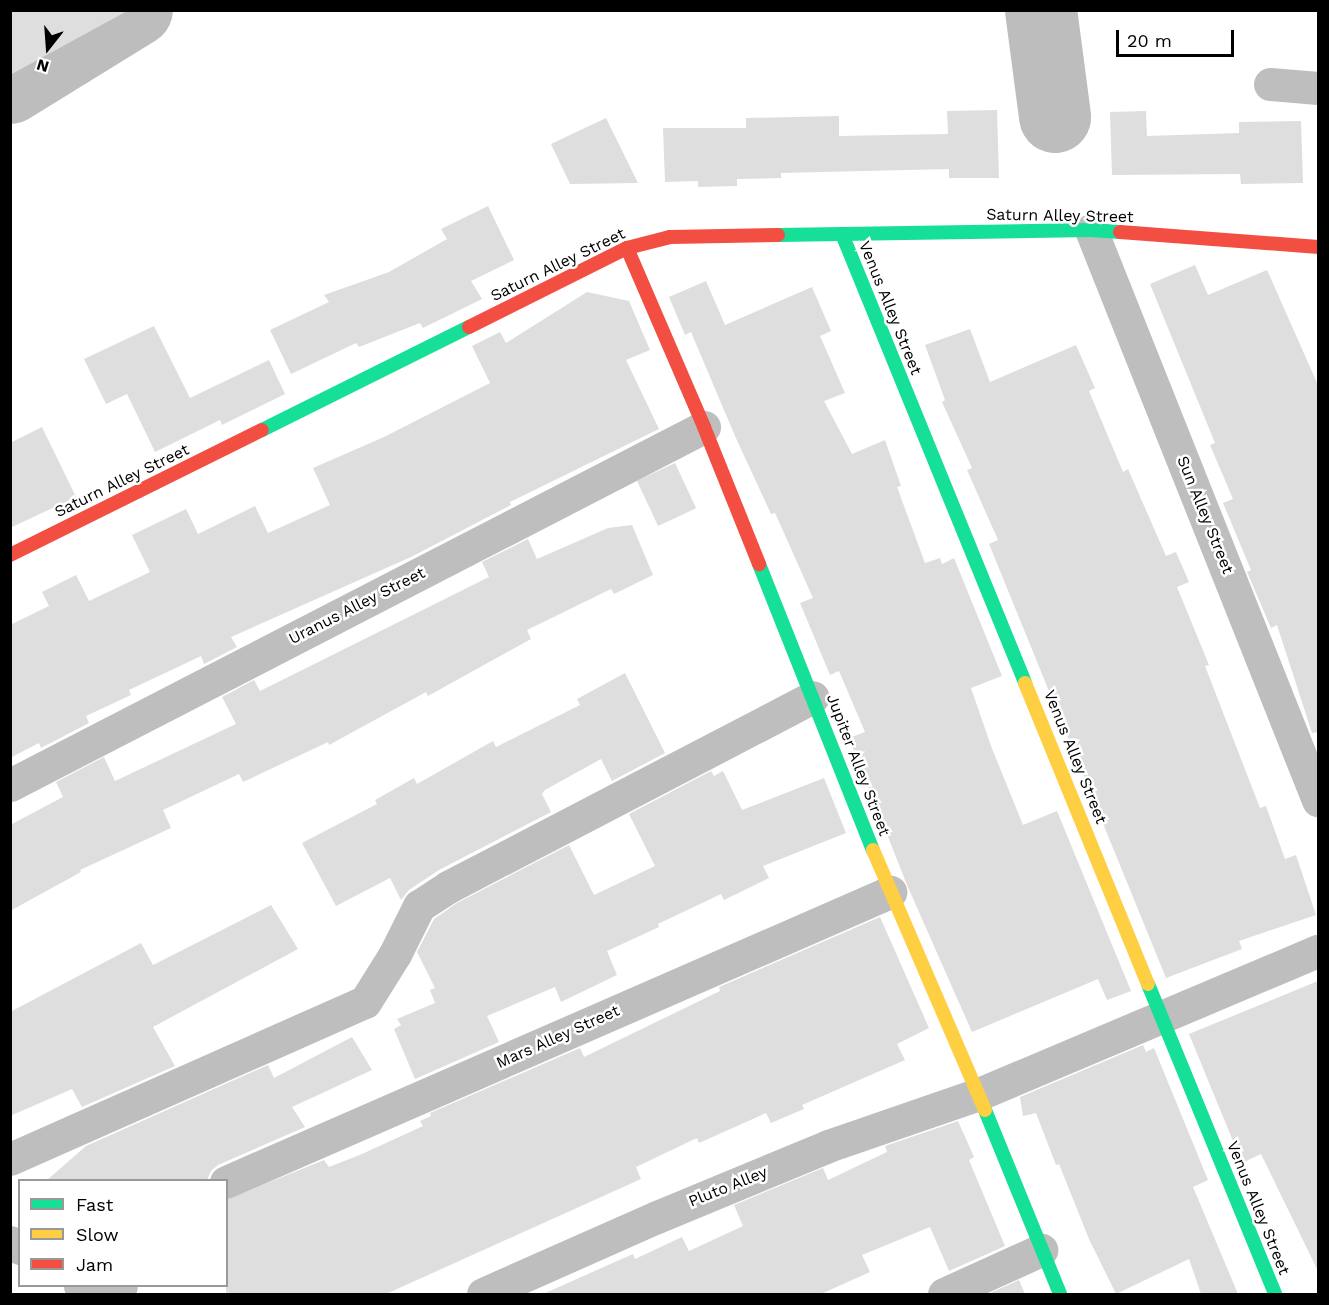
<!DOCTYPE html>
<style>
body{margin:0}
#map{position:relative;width:1329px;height:1305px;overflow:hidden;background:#fff;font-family:"Work Sans",sans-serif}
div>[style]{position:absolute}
.river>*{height:72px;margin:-36px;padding:0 36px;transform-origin:36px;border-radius:36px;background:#bdbdbd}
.building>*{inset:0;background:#dedede;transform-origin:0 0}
.street>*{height:33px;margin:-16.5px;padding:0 16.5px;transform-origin:16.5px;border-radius:16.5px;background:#bebebe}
.fast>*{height:14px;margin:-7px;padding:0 7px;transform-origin:7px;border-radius:7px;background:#16e098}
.slow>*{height:14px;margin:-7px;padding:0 7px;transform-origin:7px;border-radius:7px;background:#ffcf43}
.jam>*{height:14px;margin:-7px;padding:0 7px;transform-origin:7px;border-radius:7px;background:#f24e42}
span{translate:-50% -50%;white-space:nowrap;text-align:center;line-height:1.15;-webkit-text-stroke:5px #fff;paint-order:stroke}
.street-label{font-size:16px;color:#000}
.frame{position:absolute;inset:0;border:12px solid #000;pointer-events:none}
.legend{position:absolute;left:18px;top:1179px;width:210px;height:108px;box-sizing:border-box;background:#fff;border:2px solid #999;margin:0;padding:8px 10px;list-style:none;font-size:18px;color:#000}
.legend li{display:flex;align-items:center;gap:12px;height:30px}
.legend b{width:30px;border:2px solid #999}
.north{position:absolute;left:18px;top:18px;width:60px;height:60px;-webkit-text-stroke:4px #fff;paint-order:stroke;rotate:197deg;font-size:16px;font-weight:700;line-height:24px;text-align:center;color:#000}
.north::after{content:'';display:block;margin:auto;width:21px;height:27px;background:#000;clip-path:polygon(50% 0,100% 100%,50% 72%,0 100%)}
.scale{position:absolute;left:1116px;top:30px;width:118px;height:27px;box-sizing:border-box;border:3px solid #000;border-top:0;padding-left:8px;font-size:18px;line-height:21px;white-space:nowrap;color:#000;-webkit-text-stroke:4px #fff;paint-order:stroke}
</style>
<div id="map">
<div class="river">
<i style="left:1041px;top:10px;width:108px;rotate:82.5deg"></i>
<i style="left:10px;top:88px;width:149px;rotate:-31.6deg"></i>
</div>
<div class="building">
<i style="clip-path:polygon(10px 10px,129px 10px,10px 75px)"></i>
<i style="clip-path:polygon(997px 110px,999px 178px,949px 178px,949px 169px,781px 173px,781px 178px,737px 179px,737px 186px,698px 187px,698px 181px,665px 182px,663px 128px,746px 128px,746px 118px,839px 116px,839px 136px,948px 134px,947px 111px)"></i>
<i style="clip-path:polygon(1146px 111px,1147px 136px,1239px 133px,1239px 122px,1301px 121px,1303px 183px,1241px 184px,1240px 174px,1112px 175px,1110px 112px)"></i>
<i style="clip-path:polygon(606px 118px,638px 183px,570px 184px,551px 144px)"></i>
<i style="clip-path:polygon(488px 206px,514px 260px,471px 281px,482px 299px,423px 328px,420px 323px,359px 347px,356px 343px,291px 374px,270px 330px,329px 302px,324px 295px,389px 272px,447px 239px,441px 229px)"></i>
<i style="clip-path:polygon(1195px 265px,1208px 295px,1267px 270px,1318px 385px,1318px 732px,1312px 733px,1277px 625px,1271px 628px,1247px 572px,1251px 570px,1223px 503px,1233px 499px,1210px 445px,1215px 443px,1150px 284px)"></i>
<i style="clip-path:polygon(706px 281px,725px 325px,812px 287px,831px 331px,820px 336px,845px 393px,824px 401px,852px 454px,885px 440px,901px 486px,897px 487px,925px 563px,940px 558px,942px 564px,954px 558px,1002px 676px,971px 688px,991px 746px,1023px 825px,1057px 811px,1131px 991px,1107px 1000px,1098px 979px,972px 1032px,907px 885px,849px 738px,865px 732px,839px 671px,830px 675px,800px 603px,813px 598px,775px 513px,771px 514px,735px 436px,691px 332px,685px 335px,669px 297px)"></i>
<i style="clip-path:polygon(587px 292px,629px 301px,650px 350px,626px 360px,659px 429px,510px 502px,511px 505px,411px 557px,231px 637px,237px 647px,204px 664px,201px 656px,129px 690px,131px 695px,86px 716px,89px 723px,41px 748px,39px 743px,10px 758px,10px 625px,49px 606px,42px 592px,76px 575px,89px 601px,150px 572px,132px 535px,186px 509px,198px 534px,255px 506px,268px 533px,330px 505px,313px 468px,384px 437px,490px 383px,472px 346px,500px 332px,506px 343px)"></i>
<i style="clip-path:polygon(154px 326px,190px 398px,269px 360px,285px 394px,222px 425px,220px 420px,155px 452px,127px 394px,106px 404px,84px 359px)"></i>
<i style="clip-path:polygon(970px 329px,990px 382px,1076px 345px,1095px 388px,1089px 391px,1123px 472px,1128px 469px,1166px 556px,1176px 552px,1189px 582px,1177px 587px,1209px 665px,1205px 666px,1260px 808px,1266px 806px,1285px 859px,1296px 855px,1316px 915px,1239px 941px,1242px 949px,1166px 978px,989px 544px,998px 540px,967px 470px,972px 468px,942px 402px,945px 400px,925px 345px)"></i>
<i style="clip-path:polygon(42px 427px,76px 497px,10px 528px,10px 443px)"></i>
<i style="left:675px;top:463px;width:50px;height:42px;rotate:65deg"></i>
<i style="clip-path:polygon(632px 525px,653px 575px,614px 594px,611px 589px,527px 630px,531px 639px,428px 696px,426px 692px,329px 745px,328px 742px,243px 782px,239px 774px,163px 810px,171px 828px,80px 870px,81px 872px,10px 911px,10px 825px,63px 797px,56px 782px,104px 757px,115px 781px,236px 724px,222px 697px,254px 680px,260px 691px,489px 577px,482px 562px,528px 539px,537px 559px,608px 528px)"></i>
<i style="clip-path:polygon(625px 673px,665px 753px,612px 781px,601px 759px,545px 790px,542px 794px,551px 812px,439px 870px,409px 890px,401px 900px,390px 878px,336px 906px,302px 843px,377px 804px,375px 800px,414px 778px,417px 784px,493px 741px,496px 747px,580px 705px,577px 699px)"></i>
<i style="clip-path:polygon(711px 771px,714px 776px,723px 771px,742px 810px,824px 778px,846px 833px,763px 866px,769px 878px,724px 900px,721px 894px,658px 924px,659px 927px,607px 951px,617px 975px,561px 1002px,555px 987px,487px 1016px,499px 1042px,415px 1079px,394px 1029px,401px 1025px,397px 1019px,435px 1003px,430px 990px,435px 988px,417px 952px,434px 919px,457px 903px,569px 845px,594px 895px,655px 866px,629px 814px)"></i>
<i style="clip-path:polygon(271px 905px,298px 949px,153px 1027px,175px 1066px,82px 1107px,72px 1089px,10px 1116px,10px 1012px,141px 943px,153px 965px)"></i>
<i style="clip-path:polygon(880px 917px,929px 1028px,897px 1044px,905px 1060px,802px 1105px,804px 1109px,771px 1123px,766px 1113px,699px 1143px,697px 1138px,636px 1167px,641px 1179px,386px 1294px,226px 1294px,226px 1200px,324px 1160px,329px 1167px,362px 1154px,423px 1126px,420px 1121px,431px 1116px,430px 1113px,580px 1048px,584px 1057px,720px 991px,719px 987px)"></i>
<i style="clip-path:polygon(1318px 981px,1318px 1271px,1261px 1154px,1242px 1163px,1189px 1034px)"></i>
<i style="clip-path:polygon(352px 1037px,372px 1070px,292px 1107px,305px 1127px,218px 1165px,211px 1171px,207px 1180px,47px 1180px,86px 1146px,268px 1065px,274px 1078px)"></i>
<i style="clip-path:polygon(1143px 1045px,1146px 1052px,1154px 1048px,1208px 1180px,1193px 1187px,1238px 1294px,1201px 1294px,1189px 1259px,1116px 1294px,1089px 1239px,1059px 1164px,1056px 1165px,1036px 1113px,1023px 1116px,1020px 1097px)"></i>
<i style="clip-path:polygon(958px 1121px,974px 1157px,969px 1160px,1005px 1246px,949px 1271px,930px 1227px,862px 1255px,870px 1272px,821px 1294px,543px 1294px,633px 1254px,635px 1259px,682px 1237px,689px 1251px,743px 1226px,734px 1205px,823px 1168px,828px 1180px,887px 1152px,885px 1146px)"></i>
<i style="clip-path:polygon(1019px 1280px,1025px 1294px,988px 1294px)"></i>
</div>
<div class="street">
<i style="left:1270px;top:84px;width:48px;rotate:4.8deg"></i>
<i style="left:1091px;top:230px;width:614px;rotate:68.29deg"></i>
<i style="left:10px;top:785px;width:781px;rotate:-27.29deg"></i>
<i style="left:10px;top:1159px;width:388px;rotate:-23.9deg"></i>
<i style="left:365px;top:1002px;width:57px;rotate:-58deg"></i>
<i style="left:395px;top:954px;width:54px;rotate:-63.4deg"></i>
<i style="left:419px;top:906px;width:35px;rotate:-33deg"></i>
<i style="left:448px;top:887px;width:411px;rotate:-27.5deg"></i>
<i style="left:226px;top:1182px;width:725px;rotate:-23.59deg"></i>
<i style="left:10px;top:1242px;width:12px;rotate:31deg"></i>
<i style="left:80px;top:1286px;width:17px;rotate:28deg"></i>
<i style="left:116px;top:1294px;width:9px;rotate:-58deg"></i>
<i style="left:483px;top:1294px;width:190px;rotate:-23.9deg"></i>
<i style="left:657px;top:1217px;width:185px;rotate:-22.5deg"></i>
<i style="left:828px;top:1146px;width:160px;rotate:-19deg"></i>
<i style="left:979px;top:1094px;width:368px;rotate:-22.9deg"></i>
<i style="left:944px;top:1294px;width:107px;rotate:-24.4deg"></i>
</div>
<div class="fast">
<i style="left:842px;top:234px;width:485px;rotate:67.8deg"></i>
<i style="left:778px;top:235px;width:313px;rotate:-0.9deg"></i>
<i style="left:1091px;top:230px;width:29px;rotate:4deg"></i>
<i style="left:262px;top:430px;width:231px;rotate:-26.5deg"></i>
<i style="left:759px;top:564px;width:308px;rotate:68.3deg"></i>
<i style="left:1148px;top:984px;width:335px;rotate:67.7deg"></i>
<i style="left:985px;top:1110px;width:199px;rotate:67.8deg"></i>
</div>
<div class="slow">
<i style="left:1025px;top:683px;width:325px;rotate:67.8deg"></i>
<i style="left:873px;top:850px;width:283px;rotate:66.7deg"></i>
</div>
<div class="jam">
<i style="left:1120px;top:232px;width:199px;rotate:4.3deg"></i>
<i style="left:627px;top:248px;width:195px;rotate:66.7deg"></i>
<i style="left:704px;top:427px;width:148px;rotate:68.1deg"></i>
<i style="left:469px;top:327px;width:177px;rotate:-26.6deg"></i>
<i style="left:627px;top:248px;width:44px;rotate:-14.3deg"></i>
<i style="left:670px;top:237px;width:108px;rotate:-1.1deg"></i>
<i style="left:10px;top:555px;width:281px;rotate:-26.4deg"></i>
</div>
<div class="street-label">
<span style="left:1060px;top:216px;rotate:1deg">Saturn Alley Street</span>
<span style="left:558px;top:265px;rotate:-26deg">Saturn Alley Street</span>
<span style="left:890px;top:308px;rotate:68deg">Venus Alley Street</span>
<span style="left:122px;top:481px;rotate:-26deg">Saturn Alley Street</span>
<span style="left:1205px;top:515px;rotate:68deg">Sun Alley Street</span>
<span style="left:357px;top:606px;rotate:-27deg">Uranus Alley Street</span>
<span style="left:1075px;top:757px;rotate:68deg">Venus Alley Street</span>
<span style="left:858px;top:765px;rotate:69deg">Jupiter Alley Street</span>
<span style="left:558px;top:1037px;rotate:-24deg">Mars Alley Street</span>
<span style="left:728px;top:1187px;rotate:-22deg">Pluto Alley</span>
<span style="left:1258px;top:1208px;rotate:68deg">Venus Alley Street</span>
</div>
<div class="frame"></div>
<ul class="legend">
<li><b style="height:8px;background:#16e098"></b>Fast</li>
<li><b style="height:8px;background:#ffcf43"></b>Slow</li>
<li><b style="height:8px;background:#f24e42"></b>Jam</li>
</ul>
<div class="north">N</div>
<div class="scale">20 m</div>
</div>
